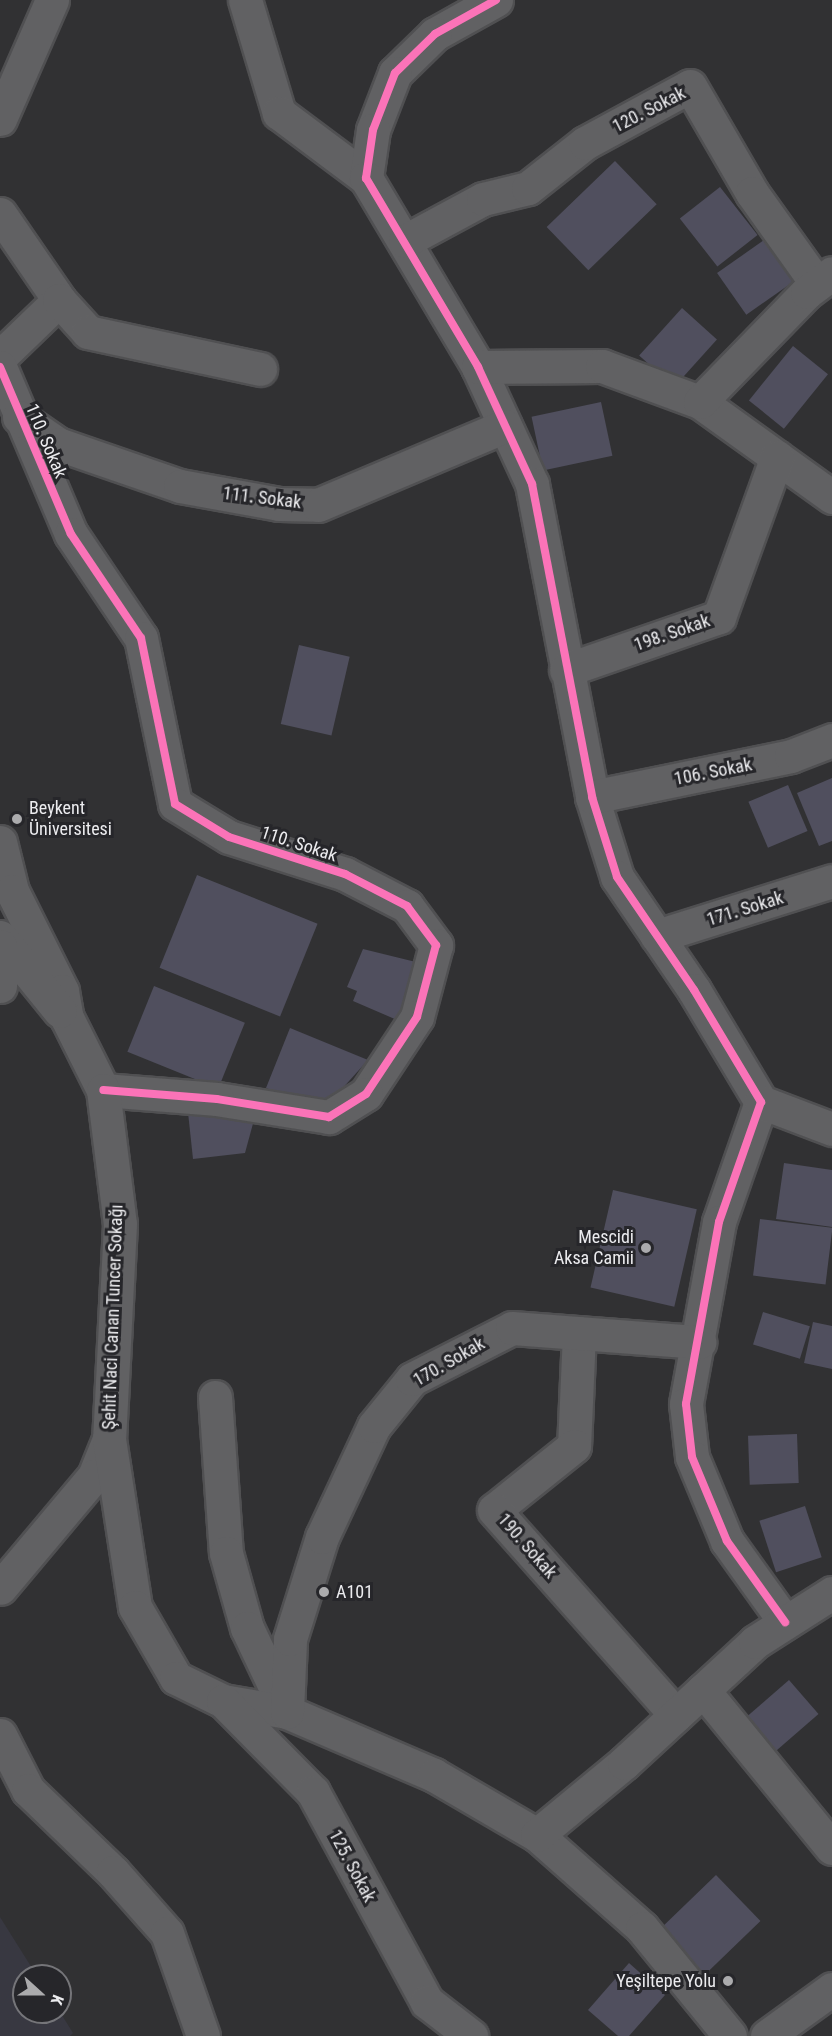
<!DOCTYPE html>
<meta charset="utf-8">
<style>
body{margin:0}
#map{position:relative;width:832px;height:2036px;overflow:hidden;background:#313133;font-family:"Roboto Condensed",sans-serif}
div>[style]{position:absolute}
.built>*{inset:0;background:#383841}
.building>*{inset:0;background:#504f5e;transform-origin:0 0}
.roads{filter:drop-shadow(2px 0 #505052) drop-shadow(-2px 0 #505052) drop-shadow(0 2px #505052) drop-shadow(0 -2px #505052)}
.minor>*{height:33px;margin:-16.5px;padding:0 16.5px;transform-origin:16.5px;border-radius:16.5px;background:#616163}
.cycleway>*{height:8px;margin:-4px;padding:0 4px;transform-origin:4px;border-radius:4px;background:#fb73b8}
.dots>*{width:16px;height:16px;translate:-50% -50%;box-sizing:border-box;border:3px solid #26262a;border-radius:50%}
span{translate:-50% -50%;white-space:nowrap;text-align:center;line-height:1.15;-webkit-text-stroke:6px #26262a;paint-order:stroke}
.street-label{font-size:18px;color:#ececef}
.poi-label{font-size:18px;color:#ececef}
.left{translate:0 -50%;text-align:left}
.right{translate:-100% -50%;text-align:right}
.north{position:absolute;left:12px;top:1964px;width:60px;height:60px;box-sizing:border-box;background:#26262a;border:2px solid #757579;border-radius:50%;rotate:111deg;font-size:16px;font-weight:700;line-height:24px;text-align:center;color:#ececef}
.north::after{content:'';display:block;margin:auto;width:21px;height:27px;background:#ababad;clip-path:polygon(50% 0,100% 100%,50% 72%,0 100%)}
</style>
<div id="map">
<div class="built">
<i style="clip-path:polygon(0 1917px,37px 1976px,24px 1976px,24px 2012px,60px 2012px,73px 2033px,70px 2036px,0 2036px)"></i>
</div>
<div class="building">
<i style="left:615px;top:161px;width:60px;height:95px;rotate:46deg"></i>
<i style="left:720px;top:187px;width:61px;height:51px;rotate:52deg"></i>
<i style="left:767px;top:238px;width:51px;height:61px;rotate:55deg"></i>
<i style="left:682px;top:308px;width:47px;height:64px;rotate:42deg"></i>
<i style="left:793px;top:346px;width:45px;height:70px;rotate:39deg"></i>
<i style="left:601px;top:402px;width:55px;height:71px;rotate:78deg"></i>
<i style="left:299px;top:645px;width:52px;height:81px;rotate:13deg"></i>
<i style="clip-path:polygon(832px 778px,832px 841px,819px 846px,797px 793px)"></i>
<i style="left:788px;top:785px;width:50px;height:43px;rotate:67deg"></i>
<i style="left:197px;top:875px;width:130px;height:100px;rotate:22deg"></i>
<i style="clip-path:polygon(363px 949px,428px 965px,404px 1023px,353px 1001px,357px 991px,347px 987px)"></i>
<i style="left:154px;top:986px;width:98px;height:71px;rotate:22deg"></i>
<i style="clip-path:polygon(290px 1028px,368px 1060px,322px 1111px,266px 1088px)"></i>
<i style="clip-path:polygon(187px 1103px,258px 1105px,245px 1153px,193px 1159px)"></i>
<i style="clip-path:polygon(784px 1163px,832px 1170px,832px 1227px,776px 1219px)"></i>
<i style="left:613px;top:1190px;width:86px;height:100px;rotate:13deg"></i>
<i style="left:760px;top:1219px;width:73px;height:57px;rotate:7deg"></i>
<i style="left:763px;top:1312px;width:49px;height:34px;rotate:17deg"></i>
<i style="clip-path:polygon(813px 1322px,832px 1326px,832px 1369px,804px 1363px)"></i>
<i style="left:797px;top:1434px;width:49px;height:49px;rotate:88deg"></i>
<i style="left:805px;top:1506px;width:54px;height:48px;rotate:72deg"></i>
<i style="left:789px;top:1680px;width:45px;height:66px;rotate:49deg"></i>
<i style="left:716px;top:1875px;width:64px;height:77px;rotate:46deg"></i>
<i style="clip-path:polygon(629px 1963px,665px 1995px,629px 2036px,618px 2036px,588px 2010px)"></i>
</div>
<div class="roads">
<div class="minor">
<i style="left:245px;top:0;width:118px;rotate:73.3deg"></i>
<i style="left:279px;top:113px;width:109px;rotate:36.8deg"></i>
<i style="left:496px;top:0;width:70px;rotate:150.9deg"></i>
<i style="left:435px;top:34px;width:56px;rotate:135.7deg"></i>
<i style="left:395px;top:73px;width:61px;rotate:111.1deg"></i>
<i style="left:373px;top:130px;width:49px;rotate:98.3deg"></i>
<i style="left:366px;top:178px;width:220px;rotate:59.3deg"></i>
<i style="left:478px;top:367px;width:129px;rotate:65.2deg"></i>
<i style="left:532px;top:484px;width:319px;rotate:79.1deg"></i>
<i style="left:592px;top:797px;width:84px;rotate:72.6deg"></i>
<i style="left:617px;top:877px;width:137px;rotate:55.7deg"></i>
<i style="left:694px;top:990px;width:131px;rotate:59.1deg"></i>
<i style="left:761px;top:1102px;width:127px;rotate:109.3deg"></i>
<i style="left:719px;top:1222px;width:185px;rotate:100.3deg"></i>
<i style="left:686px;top:1404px;width:53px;rotate:83.5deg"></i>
<i style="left:692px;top:1457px;width:91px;rotate:67.4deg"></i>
<i style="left:727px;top:1541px;width:100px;rotate:54.4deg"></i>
<i style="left:0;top:119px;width:130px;rotate:-66.4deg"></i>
<i style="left:0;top:214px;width:104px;rotate:55.5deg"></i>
<i style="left:59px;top:300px;width:82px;rotate:136deg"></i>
<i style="left:405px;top:241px;width:89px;rotate:-28.3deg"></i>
<i style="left:483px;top:199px;width:46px;rotate:-13.7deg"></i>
<i style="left:528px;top:188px;width:73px;rotate:-38.3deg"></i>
<i style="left:585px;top:143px;width:119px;rotate:-28.5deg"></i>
<i style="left:690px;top:86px;width:124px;rotate:59.9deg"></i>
<i style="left:752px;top:193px;width:112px;rotate:54.5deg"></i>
<i style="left:59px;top:300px;width:43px;rotate:47.8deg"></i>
<i style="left:88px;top:332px;width:176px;rotate:12.1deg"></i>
<i style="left:0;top:367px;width:181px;rotate:67deg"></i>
<i style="left:71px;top:534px;width:125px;rotate:56.1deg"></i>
<i style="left:141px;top:638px;width:169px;rotate:78.4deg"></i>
<i style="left:175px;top:804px;width:63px;rotate:31.4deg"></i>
<i style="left:229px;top:837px;width:122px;rotate:17.7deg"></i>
<i style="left:345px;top:874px;width:70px;rotate:27.3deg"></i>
<i style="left:407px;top:906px;width:49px;rotate:53.4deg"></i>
<i style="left:436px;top:945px;width:74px;rotate:104.8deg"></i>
<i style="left:417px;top:1017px;width:92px;rotate:123.5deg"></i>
<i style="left:366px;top:1094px;width:44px;rotate:148.1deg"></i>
<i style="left:329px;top:1117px;width:113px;rotate:-170.9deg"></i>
<i style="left:217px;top:1099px;width:114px;rotate:-175.5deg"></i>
<i style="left:478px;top:367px;width:124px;rotate:-0.5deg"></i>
<i style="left:602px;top:366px;width:104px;rotate:20.2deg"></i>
<i style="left:700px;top:402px;width:163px;rotate:35.7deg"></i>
<i style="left:700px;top:402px;width:153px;rotate:-45.8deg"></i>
<i style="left:807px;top:292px;width:31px;rotate:-37deg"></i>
<i style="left:19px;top:417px;width:47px;rotate:34.7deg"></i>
<i style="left:58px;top:444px;width:129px;rotate:19deg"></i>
<i style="left:180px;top:486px;width:101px;rotate:10.3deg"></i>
<i style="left:279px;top:504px;width:39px;rotate:1deg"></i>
<i style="left:318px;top:505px;width:203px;rotate:-22.9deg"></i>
<i style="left:566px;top:670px;width:162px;rotate:-19.1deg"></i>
<i style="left:719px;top:617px;width:170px;rotate:-70.1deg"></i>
<i style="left:592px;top:797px;width:203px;rotate:-11.6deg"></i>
<i style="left:791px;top:756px;width:44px;rotate:-21.3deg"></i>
<i style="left:0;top:842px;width:50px;rotate:76.2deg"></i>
<i style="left:12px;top:891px;width:112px;rotate:63.4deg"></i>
<i style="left:62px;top:991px;width:27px;rotate:80deg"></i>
<i style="left:67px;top:1018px;width:80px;rotate:63.4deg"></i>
<i style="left:103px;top:1090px;width:135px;rotate:82.8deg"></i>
<i style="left:120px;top:1224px;width:215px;rotate:92.9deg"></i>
<i style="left:109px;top:1439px;width:40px;rotate:112deg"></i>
<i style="left:94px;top:1476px;width:146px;rotate:130deg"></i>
<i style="left:657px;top:936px;width:183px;rotate:-17.4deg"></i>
<i style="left:0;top:937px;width:95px;rotate:51deg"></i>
<i style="left:0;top:946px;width:40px;rotate:90deg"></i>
<i style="left:761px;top:1102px;width:76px;rotate:20.8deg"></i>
<i style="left:579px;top:1333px;width:113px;rotate:92.5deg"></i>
<i style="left:574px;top:1446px;width:102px;rotate:141.3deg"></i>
<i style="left:494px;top:1510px;width:274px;rotate:48.4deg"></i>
<i style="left:215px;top:1397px;width:156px;rotate:86deg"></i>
<i style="left:226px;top:1553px;width:78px;rotate:74.4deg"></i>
<i style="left:247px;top:1628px;width:89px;rotate:64.6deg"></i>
<i style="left:109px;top:1439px;width:170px;rotate:81.2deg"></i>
<i style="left:135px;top:1607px;width:82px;rotate:60deg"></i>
<i style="left:176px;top:1678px;width:52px;rotate:26.1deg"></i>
<i style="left:223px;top:1701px;width:65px;rotate:9.8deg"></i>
<i style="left:287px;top:1712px;width:160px;rotate:23.2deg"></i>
<i style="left:434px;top:1775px;width:119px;rotate:30.2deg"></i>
<i style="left:537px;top:1835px;width:140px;rotate:41.5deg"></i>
<i style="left:642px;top:1928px;width:139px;rotate:50.8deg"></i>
<i style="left:703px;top:1690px;width:204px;rotate:50.8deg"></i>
<i style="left:223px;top:1701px;width:128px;rotate:45.3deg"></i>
<i style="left:313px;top:1792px;width:239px;rotate:61.5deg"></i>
<i style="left:427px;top:2002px;width:56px;rotate:37.7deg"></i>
<i style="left:287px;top:1712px;width:73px;rotate:-87.6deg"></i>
<i style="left:290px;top:1639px;width:107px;rotate:-72.6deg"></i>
<i style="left:322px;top:1537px;width:123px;rotate:-64.9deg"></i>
<i style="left:374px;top:1426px;width:60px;rotate:-51deg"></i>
<i style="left:412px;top:1379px;width:112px;rotate:-27deg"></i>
<i style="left:512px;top:1328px;width:188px;rotate:4.3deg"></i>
<i style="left:0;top:1735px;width:62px;rotate:63deg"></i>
<i style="left:28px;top:1790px;width:118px;rotate:44deg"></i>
<i style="left:113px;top:1872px;width:81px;rotate:48.5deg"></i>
<i style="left:167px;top:1933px;width:109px;rotate:70.7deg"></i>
<i style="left:537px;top:1835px;width:113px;rotate:-39.6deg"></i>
<i style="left:624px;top:1763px;width:178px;rotate:-42.7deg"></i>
<i style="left:755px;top:1642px;width:91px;rotate:-32.5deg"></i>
<i style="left:767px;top:2036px;width:80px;rotate:-35.9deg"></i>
</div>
</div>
<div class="cycleway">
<i style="left:496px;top:0;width:70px;rotate:150.9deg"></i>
<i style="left:435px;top:34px;width:56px;rotate:135.7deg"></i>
<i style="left:395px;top:73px;width:61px;rotate:111.1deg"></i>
<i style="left:373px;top:130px;width:49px;rotate:98.3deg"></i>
<i style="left:366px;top:178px;width:220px;rotate:59.3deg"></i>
<i style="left:478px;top:367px;width:129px;rotate:65.2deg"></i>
<i style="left:532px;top:484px;width:319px;rotate:79.1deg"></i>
<i style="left:592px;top:797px;width:84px;rotate:72.6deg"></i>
<i style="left:617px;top:877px;width:137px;rotate:55.7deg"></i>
<i style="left:694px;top:990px;width:131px;rotate:59.1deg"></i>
<i style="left:761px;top:1102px;width:127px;rotate:109.3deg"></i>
<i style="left:719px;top:1222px;width:185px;rotate:100.3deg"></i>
<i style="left:686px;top:1404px;width:53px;rotate:83.5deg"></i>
<i style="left:692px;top:1457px;width:91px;rotate:67.4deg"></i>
<i style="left:727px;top:1541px;width:100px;rotate:54.4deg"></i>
<i style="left:0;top:367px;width:181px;rotate:67deg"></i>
<i style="left:71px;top:534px;width:125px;rotate:56.1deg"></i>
<i style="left:141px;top:638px;width:169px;rotate:78.4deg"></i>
<i style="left:175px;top:804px;width:63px;rotate:31.4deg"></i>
<i style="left:229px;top:837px;width:122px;rotate:17.7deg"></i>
<i style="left:345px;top:874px;width:70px;rotate:27.3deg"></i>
<i style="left:407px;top:906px;width:49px;rotate:53.4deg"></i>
<i style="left:436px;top:945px;width:74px;rotate:104.8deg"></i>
<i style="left:417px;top:1017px;width:92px;rotate:123.5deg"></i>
<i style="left:366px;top:1094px;width:44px;rotate:148.1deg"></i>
<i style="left:329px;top:1117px;width:113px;rotate:-170.9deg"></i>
<i style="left:217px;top:1099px;width:114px;rotate:-175.5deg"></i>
</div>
<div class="dots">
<i style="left:17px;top:819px;background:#ababad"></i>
<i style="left:646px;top:1248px;background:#ababad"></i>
<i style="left:324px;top:1592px;background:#ababad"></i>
<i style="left:728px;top:1981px;background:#ababad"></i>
</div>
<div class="street-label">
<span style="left:649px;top:110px;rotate:-27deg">120. Sokak</span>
<span style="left:46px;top:441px;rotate:67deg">110. Sokak</span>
<span style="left:262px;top:498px;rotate:7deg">111. Sokak</span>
<span style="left:672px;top:633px;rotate:-19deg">198. Sokak</span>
<span style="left:713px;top:772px;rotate:-11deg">106. Sokak</span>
<span style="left:299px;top:844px;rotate:18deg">110. Sokak</span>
<span style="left:745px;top:909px;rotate:-17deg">171. Sokak</span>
<span style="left:113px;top:1317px;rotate:-88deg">Şehit Naci Canan Tuncer Sokağı</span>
<span style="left:449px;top:1362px;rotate:-30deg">170. Sokak</span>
<span style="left:527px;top:1546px;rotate:49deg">190. Sokak</span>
<span style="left:352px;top:1866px;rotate:62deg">125. Sokak</span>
</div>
<div class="poi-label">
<span class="left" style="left:29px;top:819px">Beykent<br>Üniversitesi</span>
<span class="right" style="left:634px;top:1248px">Mescidi<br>Aksa Camii</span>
<span class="left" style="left:336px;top:1592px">A101</span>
<span class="right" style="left:716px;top:1981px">Yeşiltepe Yolu</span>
</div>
<div class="north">K</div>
</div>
